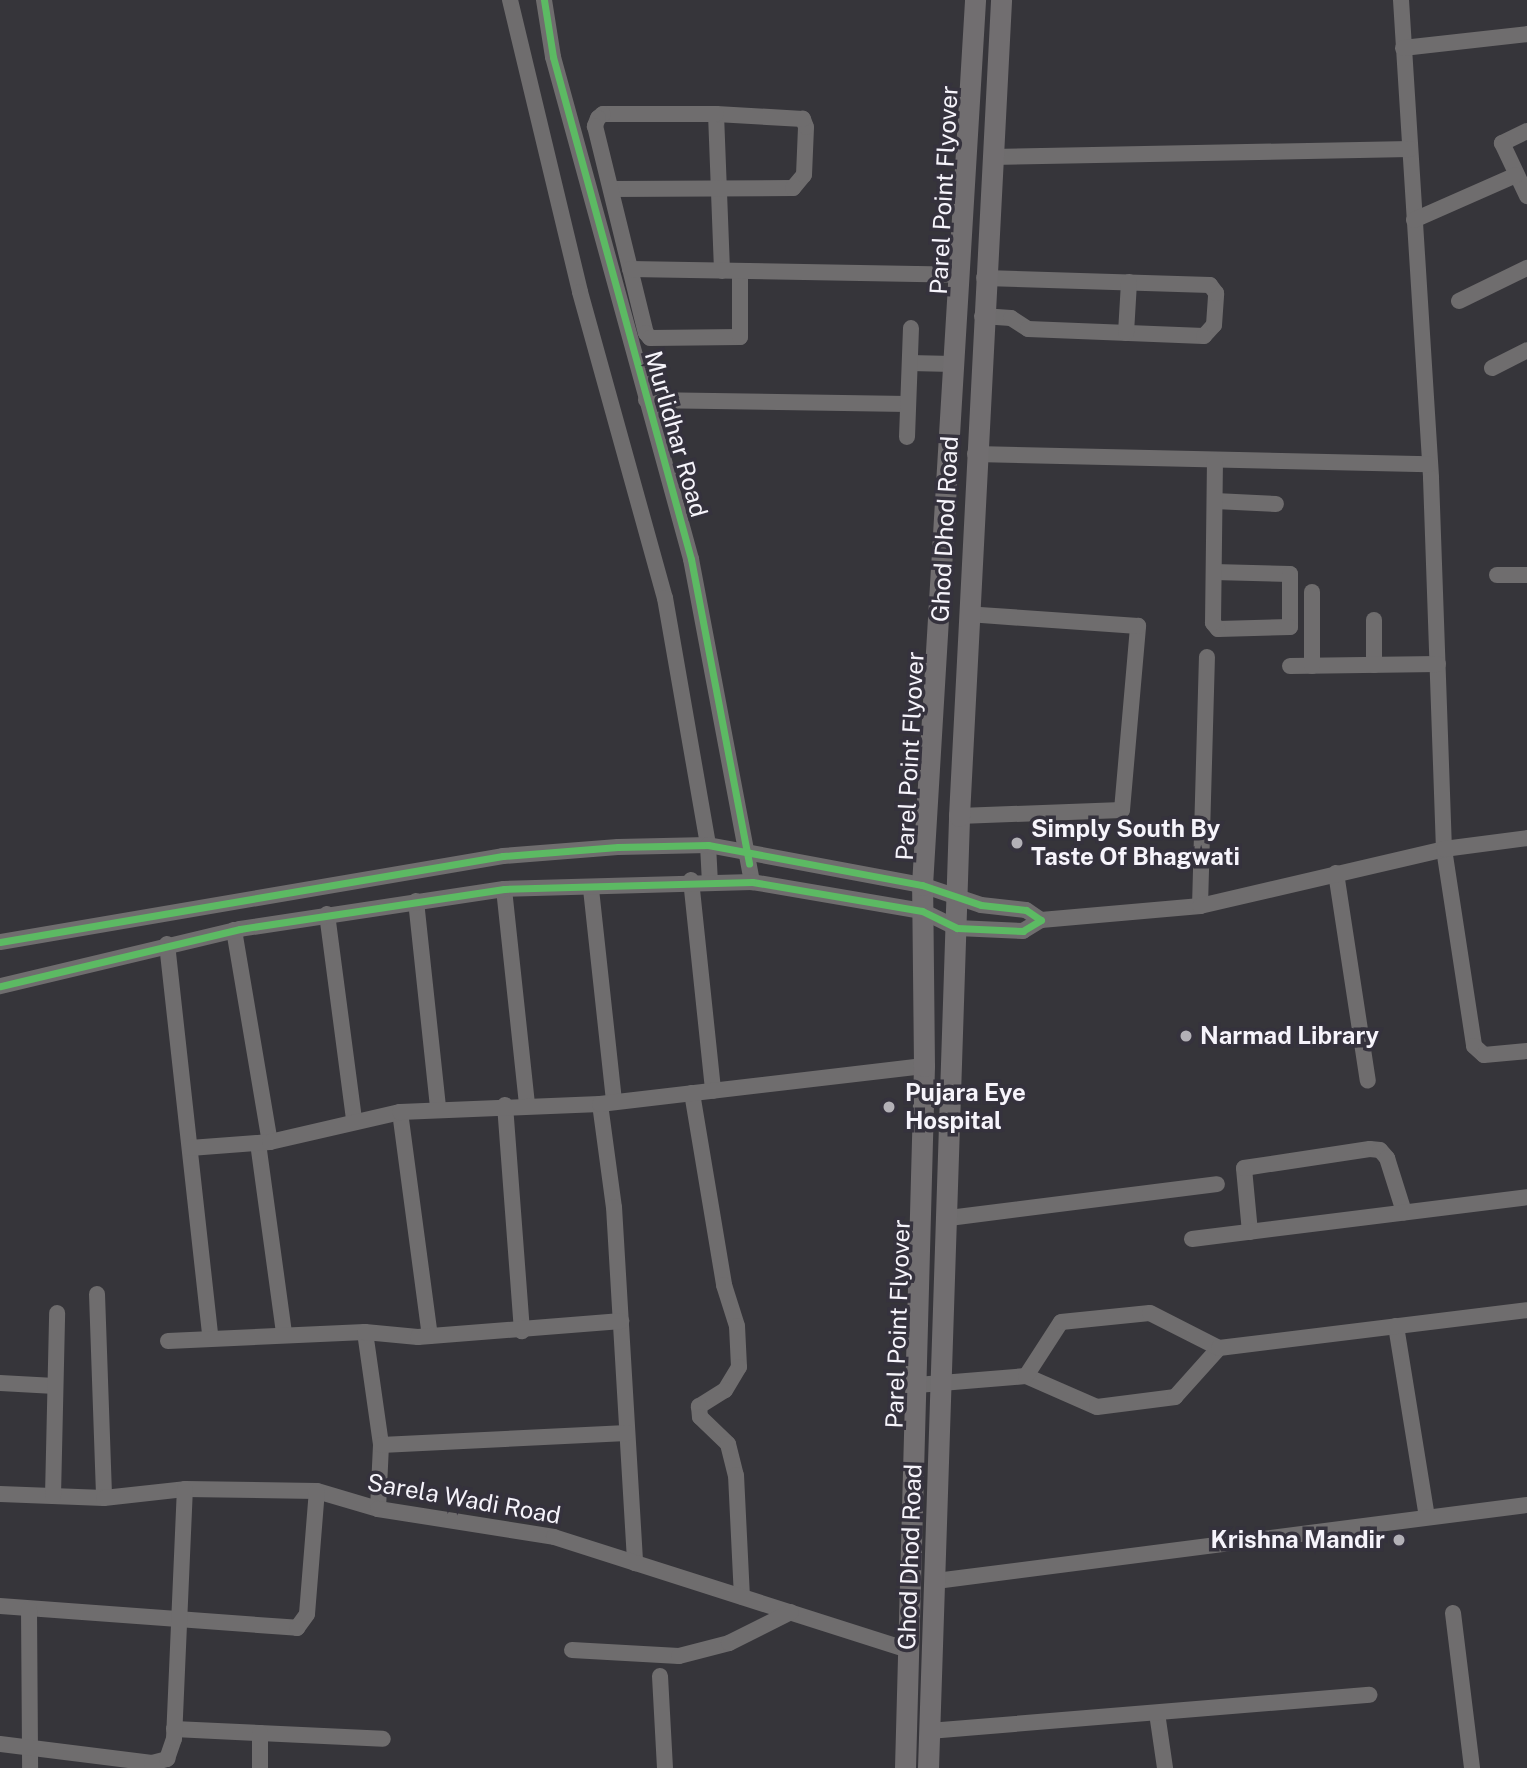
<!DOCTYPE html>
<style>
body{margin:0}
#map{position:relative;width:1527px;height:1768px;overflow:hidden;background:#36353a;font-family:"Public Sans",sans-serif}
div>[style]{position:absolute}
.minor>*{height:16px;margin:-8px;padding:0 8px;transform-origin:8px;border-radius:8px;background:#6f6d6e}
.major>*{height:21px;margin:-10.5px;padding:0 10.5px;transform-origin:10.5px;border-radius:10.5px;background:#716e70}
.cycleway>*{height:7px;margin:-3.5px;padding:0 3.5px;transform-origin:3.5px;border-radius:3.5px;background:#5cba63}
.dots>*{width:19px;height:19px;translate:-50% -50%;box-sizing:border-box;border:4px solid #35323d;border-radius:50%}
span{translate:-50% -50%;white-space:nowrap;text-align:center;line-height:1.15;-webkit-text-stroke:7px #35323d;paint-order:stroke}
.street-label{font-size:24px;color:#f6f4fb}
.poi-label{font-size:24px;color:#f6f4fb;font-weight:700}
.left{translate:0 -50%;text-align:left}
.right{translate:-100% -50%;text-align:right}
</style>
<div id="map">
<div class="minor">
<i style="left:510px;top:0;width:300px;rotate:76.5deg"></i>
<i style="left:580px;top:292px;width:318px;rotate:74.5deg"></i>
<i style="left:665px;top:598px;width:251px;rotate:80.1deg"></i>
<i style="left:708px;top:845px;width:38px;rotate:87deg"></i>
<i style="left:544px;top:0;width:58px;rotate:81deg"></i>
<i style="left:553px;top:57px;width:521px;rotate:74.63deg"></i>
<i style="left:691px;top:559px;width:329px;rotate:79.3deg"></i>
<i style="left:1401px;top:0;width:479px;rotate:86.4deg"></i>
<i style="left:1431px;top:478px;width:371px;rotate:88deg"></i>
<i style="left:1444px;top:849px;width:199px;rotate:81.3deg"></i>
<i style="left:1474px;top:1046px;width:13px;rotate:42deg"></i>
<i style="left:1484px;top:1055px;width:43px;rotate:-5.3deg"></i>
<i style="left:1403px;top:48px;width:125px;rotate:-6.4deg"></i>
<i style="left:716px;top:114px;width:157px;rotate:87.8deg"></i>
<i style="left:1527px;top:131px;width:28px;rotate:154deg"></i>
<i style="left:1502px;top:143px;width:59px;rotate:64.7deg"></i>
<i style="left:992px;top:157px;width:418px;rotate:-1.1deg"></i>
<i style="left:611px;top:189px;width:182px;rotate:-0.3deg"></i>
<i style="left:793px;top:188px;width:17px;rotate:-50deg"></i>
<i style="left:804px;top:175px;width:48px;rotate:-87.6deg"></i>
<i style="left:806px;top:127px;width:9px;rotate:-111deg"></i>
<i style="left:803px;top:119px;width:87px;rotate:-176.7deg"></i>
<i style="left:716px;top:114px;width:113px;rotate:180deg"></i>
<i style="left:603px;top:114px;width:6px;rotate:141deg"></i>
<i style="left:598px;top:118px;width:9px;rotate:111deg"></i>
<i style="left:595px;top:126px;width:213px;rotate:76.2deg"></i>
<i style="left:646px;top:333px;width:6px;rotate:51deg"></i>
<i style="left:650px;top:338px;width:90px;rotate:-0.6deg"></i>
<i style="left:740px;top:337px;width:66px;rotate:-90deg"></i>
<i style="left:1414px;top:220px;width:111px;rotate:-23.8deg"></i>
<i style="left:630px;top:269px;width:329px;rotate:1deg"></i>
<i style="left:1459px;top:301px;width:76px;rotate:-25.9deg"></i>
<i style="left:982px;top:316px;width:29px;rotate:4deg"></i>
<i style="left:1011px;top:318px;width:20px;rotate:33deg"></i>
<i style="left:1028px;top:329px;width:176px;rotate:2.3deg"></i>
<i style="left:1204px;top:336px;width:15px;rotate:-48deg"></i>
<i style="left:1214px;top:325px;width:32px;rotate:-86deg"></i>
<i style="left:1216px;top:293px;width:10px;rotate:-127deg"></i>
<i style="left:1210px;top:285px;width:226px;rotate:-178.2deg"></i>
<i style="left:1126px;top:333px;width:51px;rotate:-86.6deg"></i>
<i style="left:910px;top:363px;width:43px;rotate:1.3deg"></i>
<i style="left:1492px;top:368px;width:39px;rotate:-27deg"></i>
<i style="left:646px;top:400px;width:262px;rotate:0.9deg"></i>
<i style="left:907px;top:437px;width:109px;rotate:-87.9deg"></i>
<i style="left:975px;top:454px;width:454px;rotate:1.3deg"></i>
<i style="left:1215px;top:501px;width:61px;rotate:2.8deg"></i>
<i style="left:1214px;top:572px;width:76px;rotate:1.5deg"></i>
<i style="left:1290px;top:574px;width:53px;rotate:90deg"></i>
<i style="left:1290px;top:627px;width:72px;rotate:178.4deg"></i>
<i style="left:1218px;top:629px;width:8px;rotate:-130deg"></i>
<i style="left:1213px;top:623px;width:163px;rotate:-89.3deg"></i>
<i style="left:1497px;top:575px;width:30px"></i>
<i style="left:1374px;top:620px;width:45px;rotate:90deg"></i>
<i style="left:1290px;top:666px;width:148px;rotate:-0.8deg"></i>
<i style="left:1312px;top:666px;width:74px;rotate:-90deg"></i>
<i style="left:959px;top:816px;width:163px;rotate:-2.1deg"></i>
<i style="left:1122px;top:810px;width:185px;rotate:-85deg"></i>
<i style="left:1138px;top:626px;width:170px;rotate:-176deg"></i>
<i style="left:1336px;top:873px;width:210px;rotate:81.3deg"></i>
<i style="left:691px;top:880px;width:212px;rotate:84deg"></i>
<i style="left:504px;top:889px;width:216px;rotate:83.9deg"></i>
<i style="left:591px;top:889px;width:214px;rotate:83.8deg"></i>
<i style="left:416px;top:901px;width:208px;rotate:83.9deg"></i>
<i style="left:1200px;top:906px;width:249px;rotate:-88.4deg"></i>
<i style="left:327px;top:914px;width:208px;rotate:82.5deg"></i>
<i style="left:1041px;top:920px;width:160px;rotate:-5deg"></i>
<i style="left:1200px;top:906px;width:251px;rotate:-13.1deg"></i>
<i style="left:1444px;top:849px;width:84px;rotate:-7.5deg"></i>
<i style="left:234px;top:930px;width:215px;rotate:80.4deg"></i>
<i style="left:0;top:942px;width:510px;rotate:-9.7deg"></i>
<i style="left:503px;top:856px;width:115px;rotate:-4.5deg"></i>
<i style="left:618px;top:847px;width:90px;rotate:-1.3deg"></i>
<i style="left:708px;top:845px;width:218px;rotate:10.6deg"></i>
<i style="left:922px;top:885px;width:62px;rotate:18.7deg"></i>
<i style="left:981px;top:905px;width:45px;rotate:6.3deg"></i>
<i style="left:1026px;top:910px;width:18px;rotate:34deg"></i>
<i style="left:1041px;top:920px;width:21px;rotate:149deg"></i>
<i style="left:1023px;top:931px;width:66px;rotate:-177.4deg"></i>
<i style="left:957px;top:928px;width:39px;rotate:-154deg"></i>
<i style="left:922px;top:911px;width:172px;rotate:-170.3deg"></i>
<i style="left:752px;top:882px;width:248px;rotate:178.4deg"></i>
<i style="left:504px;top:889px;width:267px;rotate:171.4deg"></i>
<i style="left:240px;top:929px;width:247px;rotate:166.6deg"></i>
<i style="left:167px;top:944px;width:394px;rotate:83.7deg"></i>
<i style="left:692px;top:1093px;width:195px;rotate:80.5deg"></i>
<i style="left:724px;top:1285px;width:43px;rotate:72.4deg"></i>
<i style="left:737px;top:1326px;width:41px;rotate:87.2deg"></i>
<i style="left:739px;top:1367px;width:27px;rotate:121deg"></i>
<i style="left:725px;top:1390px;width:31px;rotate:148deg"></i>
<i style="left:699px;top:1406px;width:11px;rotate:85deg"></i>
<i style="left:700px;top:1417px;width:39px;rotate:44deg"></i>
<i style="left:728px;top:1444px;width:32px;rotate:76deg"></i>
<i style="left:736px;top:1475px;width:122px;rotate:87.2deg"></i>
<i style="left:600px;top:1104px;width:104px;rotate:82.3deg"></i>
<i style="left:614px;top:1207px;width:357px;rotate:86.6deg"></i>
<i style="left:505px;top:1105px;width:227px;rotate:85.7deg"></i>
<i style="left:400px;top:1112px;width:226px;rotate:82.4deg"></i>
<i style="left:258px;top:1143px;width:193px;rotate:82.2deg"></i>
<i style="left:190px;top:1148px;width:80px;rotate:-4.3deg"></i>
<i style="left:270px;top:1142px;width:133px;rotate:-13deg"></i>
<i style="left:400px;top:1112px;width:200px;rotate:-2.3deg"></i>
<i style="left:600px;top:1104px;width:326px;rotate:-6.7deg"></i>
<i style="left:949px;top:1218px;width:270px;rotate:-7.2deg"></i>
<i style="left:1250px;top:1232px;width:64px;rotate:-95.4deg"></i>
<i style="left:1244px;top:1168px;width:127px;rotate:-8.6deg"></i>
<i style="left:1370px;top:1149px;width:10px;rotate:6deg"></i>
<i style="left:1380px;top:1150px;width:11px;rotate:49deg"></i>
<i style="left:1387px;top:1158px;width:57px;rotate:72.5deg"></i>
<i style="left:1192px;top:1239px;width:338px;rotate:-7.1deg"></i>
<i style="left:97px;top:1294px;width:204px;rotate:88deg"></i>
<i style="left:1396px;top:1326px;width:193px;rotate:80.8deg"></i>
<i style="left:365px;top:1332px;width:114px;rotate:81.9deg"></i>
<i style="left:381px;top:1445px;width:64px;rotate:92.7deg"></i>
<i style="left:168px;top:1341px;width:197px;rotate:-2.6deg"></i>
<i style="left:365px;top:1332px;width:53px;rotate:5.4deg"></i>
<i style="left:418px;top:1337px;width:204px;rotate:-4.5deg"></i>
<i style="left:1026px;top:1376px;width:77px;rotate:23.6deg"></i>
<i style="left:1097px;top:1407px;width:79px;rotate:-7.3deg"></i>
<i style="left:1175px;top:1397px;width:66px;rotate:-48.1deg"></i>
<i style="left:0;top:1383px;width:55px;rotate:3.1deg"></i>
<i style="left:917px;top:1385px;width:109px;rotate:-4.7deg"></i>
<i style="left:1026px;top:1376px;width:64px;rotate:-57.1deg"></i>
<i style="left:1061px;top:1322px;width:89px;rotate:-5.8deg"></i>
<i style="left:1150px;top:1313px;width:77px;rotate:26.9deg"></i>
<i style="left:1219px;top:1348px;width:310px;rotate:-7deg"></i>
<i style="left:381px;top:1445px;width:246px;rotate:-2.8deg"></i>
<i style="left:0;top:1494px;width:104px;rotate:2.2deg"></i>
<i style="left:104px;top:1498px;width:81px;rotate:-6.3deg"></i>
<i style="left:185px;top:1489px;width:132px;rotate:0.9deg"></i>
<i style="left:317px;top:1491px;width:64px;rotate:16.4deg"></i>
<i style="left:378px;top:1509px;width:178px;rotate:9deg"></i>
<i style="left:554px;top:1537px;width:369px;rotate:17.7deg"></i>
<i style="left:53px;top:1496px;width:183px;rotate:-88.7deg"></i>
<i style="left:936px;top:1581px;width:596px;rotate:-7.33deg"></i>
<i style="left:0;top:1606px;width:298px;rotate:4.2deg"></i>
<i style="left:297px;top:1628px;width:17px;rotate:-54deg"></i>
<i style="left:307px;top:1614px;width:123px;rotate:-85.4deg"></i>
<i style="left:29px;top:1609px;width:159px;rotate:89.6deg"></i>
<i style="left:1453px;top:1613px;width:156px;rotate:83deg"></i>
<i style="left:572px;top:1650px;width:107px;rotate:3.2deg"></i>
<i style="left:679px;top:1656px;width:52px;rotate:-14.6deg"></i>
<i style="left:729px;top:1643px;width:69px;rotate:-26.6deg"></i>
<i style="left:660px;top:1676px;width:92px;rotate:86.9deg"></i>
<i style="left:1157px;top:1713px;width:56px;rotate:81.7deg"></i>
<i style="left:174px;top:1729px;width:209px;rotate:2.7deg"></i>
<i style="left:929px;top:1731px;width:442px;rotate:-4.7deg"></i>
<i style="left:0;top:1744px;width:153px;rotate:7.1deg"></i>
<i style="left:152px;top:1763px;width:16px;rotate:-15deg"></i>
<i style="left:167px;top:1759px;width:21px;rotate:-71deg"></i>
<i style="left:174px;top:1739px;width:250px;rotate:-87.5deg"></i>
<i style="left:260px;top:1768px;width:35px;rotate:-90deg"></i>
</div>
<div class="major">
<i style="left:905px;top:1768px;width:702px;rotate:-88.45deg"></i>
<i style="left:924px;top:1066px;width:181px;rotate:-90.6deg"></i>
<i style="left:922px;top:885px;width:887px;rotate:-86.57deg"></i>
<i style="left:928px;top:1768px;width:953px;rotate:-88.13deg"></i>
<i style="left:959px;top:816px;width:817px;rotate:-87.05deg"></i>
</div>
<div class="cycleway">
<i style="left:544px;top:0;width:58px;rotate:81deg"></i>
<i style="left:553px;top:57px;width:521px;rotate:74.63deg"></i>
<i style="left:691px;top:559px;width:310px;rotate:79.2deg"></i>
<i style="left:0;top:942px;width:510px;rotate:-9.7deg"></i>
<i style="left:503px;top:856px;width:115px;rotate:-4.5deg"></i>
<i style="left:618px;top:847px;width:90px;rotate:-1.3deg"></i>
<i style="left:708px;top:845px;width:218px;rotate:10.6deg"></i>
<i style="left:922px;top:885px;width:62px;rotate:18.7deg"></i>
<i style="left:981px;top:905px;width:45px;rotate:6.3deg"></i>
<i style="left:1026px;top:910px;width:18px;rotate:34deg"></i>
<i style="left:1041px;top:920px;width:21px;rotate:149deg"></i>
<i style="left:1023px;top:931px;width:66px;rotate:-177.4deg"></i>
<i style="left:957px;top:928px;width:39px;rotate:-154deg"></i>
<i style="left:922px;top:911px;width:172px;rotate:-170.3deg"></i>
<i style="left:752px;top:882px;width:248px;rotate:178.4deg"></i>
<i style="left:504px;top:889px;width:267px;rotate:171.4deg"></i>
<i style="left:240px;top:929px;width:247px;rotate:166.6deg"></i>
</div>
<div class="dots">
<i style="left:1017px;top:843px;background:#b3b1b7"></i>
<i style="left:1186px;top:1036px;background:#b3b1b7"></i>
<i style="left:889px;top:1107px;background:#b3b1b7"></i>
<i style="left:1399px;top:1540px;background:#b3b1b7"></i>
</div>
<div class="street-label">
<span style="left:944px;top:190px;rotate:-87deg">Parel Point Flyover</span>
<span style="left:676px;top:434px;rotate:74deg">Murlidhar Road</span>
<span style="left:945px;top:529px;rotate:-87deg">Ghod Dhod Road</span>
<span style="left:910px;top:756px;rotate:-87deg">Parel Point Flyover</span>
<span style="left:898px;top:1324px;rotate:-88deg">Parel Point Flyover</span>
<span style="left:464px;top:1499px;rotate:10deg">Sarela Wadi Road</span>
<span style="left:910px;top:1557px;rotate:-88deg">Ghod Dhod Road</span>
</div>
<div class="poi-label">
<span class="left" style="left:1031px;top:843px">Simply South By<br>Taste Of Bhagwati</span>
<span class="left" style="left:1200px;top:1036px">Narmad Library</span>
<span class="left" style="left:905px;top:1107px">Pujara Eye<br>Hospital</span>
<span class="right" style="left:1385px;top:1540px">Krishna Mandir</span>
</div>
</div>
